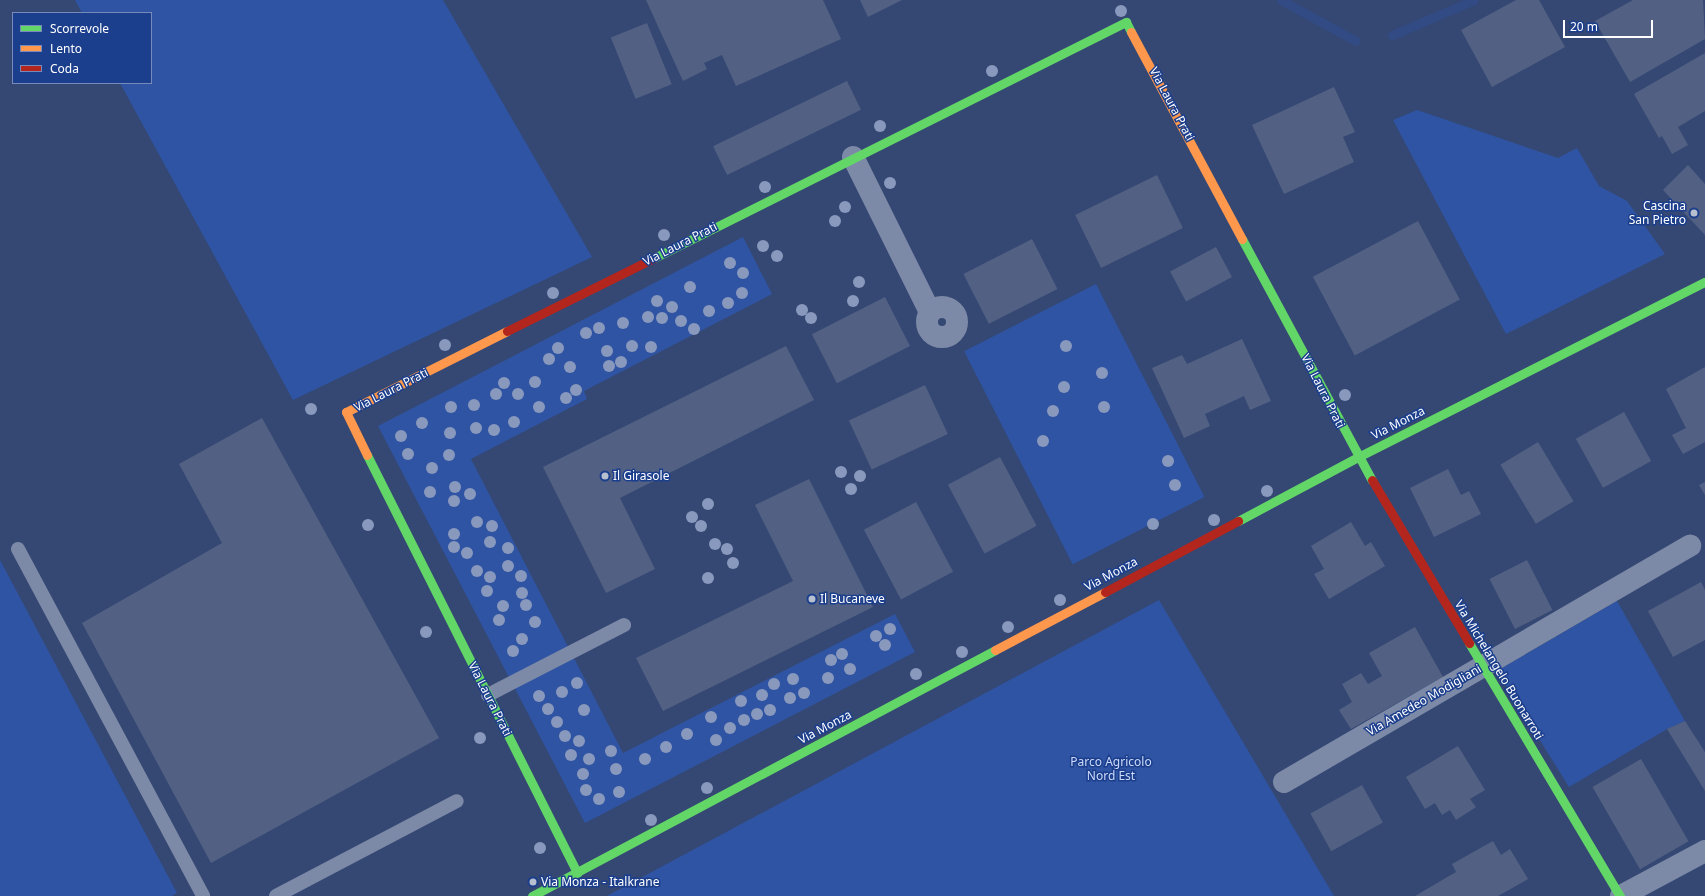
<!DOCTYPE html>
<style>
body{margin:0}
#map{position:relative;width:1705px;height:896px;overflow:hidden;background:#354873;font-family:"Noto Sans",sans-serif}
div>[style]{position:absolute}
.green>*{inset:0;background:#2f54a3;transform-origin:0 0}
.stream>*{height:9px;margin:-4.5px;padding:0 4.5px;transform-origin:4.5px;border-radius:4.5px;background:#324b85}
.building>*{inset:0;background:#526183;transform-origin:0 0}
.lane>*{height:14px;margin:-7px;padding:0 7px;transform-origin:7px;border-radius:7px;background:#7c89a7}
.street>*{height:22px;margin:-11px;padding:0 11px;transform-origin:11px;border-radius:11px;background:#7c89a7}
.street>.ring{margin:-11px;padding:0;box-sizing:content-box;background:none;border:22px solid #7c89a7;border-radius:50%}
.fast>*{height:9px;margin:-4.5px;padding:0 4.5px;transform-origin:4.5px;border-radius:4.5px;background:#63d668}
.slow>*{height:9px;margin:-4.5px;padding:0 4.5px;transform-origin:4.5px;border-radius:4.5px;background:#ff974d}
.jam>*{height:9px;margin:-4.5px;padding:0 4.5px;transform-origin:4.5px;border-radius:4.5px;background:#b3261e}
.trees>*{width:12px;height:12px;margin:-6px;border-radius:50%;background:#8999bd}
.dots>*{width:11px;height:11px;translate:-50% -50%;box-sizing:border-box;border:2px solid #1b3e8d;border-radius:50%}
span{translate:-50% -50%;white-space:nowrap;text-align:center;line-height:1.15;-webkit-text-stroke:3px #1b3e8d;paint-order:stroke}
.street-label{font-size:12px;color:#fff}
.poi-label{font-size:12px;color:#fff}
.right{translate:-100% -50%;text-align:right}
.left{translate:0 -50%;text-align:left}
.park-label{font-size:12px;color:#cddbfa}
.legend{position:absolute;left:12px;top:12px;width:140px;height:72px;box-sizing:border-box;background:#1b3e8d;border:1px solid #768bbb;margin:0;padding:5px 7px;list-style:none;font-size:12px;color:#fff}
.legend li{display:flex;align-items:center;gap:8px;height:20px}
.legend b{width:20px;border:1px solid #768bbb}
.scale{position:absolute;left:1563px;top:20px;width:90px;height:18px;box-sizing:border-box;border:2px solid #fff;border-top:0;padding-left:5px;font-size:12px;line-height:14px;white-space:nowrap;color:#fff;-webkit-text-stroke:3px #1b3e8d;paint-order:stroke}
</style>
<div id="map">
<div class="green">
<i style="clip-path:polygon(75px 0,443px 0,592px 257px,293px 400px,120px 83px,151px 83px,151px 13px,82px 13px)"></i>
<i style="clip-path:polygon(1417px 110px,1558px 158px,1577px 148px,1599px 186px,1627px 201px,1665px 254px,1506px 334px,1393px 120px)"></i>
<i style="clip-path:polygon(743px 237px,772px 294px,584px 391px,587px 399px,471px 459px,623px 753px,895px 614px,915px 652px,585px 823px,378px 426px)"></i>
<i style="left:1096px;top:284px;width:239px;height:148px;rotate:63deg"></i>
<i style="clip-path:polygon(0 560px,177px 893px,172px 896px,0 896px)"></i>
<i style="clip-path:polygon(1159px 600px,1334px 896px,607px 896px)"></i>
<i style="clip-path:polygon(1617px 601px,1685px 721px,1667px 729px,1569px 787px,1497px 671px)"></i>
</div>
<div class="stream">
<i style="left:1281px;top:0;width:85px;rotate:28.7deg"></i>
<i style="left:1392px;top:35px;width:89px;rotate:-23.1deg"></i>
</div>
<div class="building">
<i style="clip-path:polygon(646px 0,823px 0,841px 39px,736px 86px,722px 55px,704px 63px,707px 69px,683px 81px)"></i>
<i style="clip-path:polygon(860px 0,902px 0,868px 17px)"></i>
<i style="clip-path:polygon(1516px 0,1539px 0,1565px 47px,1492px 87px,1461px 30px)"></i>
<i style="clip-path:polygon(1633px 0,1703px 0,1705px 39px,1630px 82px,1595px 21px)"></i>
<i style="left:647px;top:23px;width:66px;height:39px;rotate:68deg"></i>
<i style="clip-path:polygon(1705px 53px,1705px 111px,1678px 127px,1688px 145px,1672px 154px,1662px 136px,1659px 138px,1634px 94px)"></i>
<i style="left:847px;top:81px;width:32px;height:149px;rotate:64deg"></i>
<i style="clip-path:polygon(1334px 87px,1355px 132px,1343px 137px,1354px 162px,1284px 194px,1252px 125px)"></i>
<i style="clip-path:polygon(1688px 165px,1705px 184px,1705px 235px,1663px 190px)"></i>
<i style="left:1157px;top:175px;width:59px;height:91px;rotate:64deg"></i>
<i style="left:1418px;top:221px;width:89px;height:119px;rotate:62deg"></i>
<i style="left:1032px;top:239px;width:56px;height:77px;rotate:63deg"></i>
<i style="left:1216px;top:247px;width:34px;height:52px;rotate:62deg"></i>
<i style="left:885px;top:297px;width:55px;height:82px;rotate:63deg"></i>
<i style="clip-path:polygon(1242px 339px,1271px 401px,1250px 410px,1244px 396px,1205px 414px,1210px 426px,1184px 438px,1152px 368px,1182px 355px,1187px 364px)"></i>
<i style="clip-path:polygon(786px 346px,814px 400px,620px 498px,655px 569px,606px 593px,543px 467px)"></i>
<i style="clip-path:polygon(1705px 367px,1705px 442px,1683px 454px,1672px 435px,1686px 428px,1666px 389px)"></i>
<i style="left:925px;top:385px;width:54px;height:84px;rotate:65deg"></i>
<i style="left:1624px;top:412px;width:56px;height:55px;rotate:61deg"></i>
<i style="clip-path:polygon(262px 418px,439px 738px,211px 863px,82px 623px,222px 543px,179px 464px)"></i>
<i style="left:1538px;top:442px;width:69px;height:44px;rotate:59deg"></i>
<i style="left:1000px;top:457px;width:78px;height:59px;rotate:62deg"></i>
<i style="clip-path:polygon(1448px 469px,1461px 495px,1469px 491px,1481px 514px,1434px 537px,1410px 488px)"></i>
<i style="clip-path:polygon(809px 479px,873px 607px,663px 711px,636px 658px,793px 581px,755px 505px)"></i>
<i style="clip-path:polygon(1705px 482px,1705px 495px,1699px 485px)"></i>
<i style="left:916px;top:502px;width:79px;height:59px;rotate:62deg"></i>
<i style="clip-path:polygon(1351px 522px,1365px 546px,1371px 542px,1385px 566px,1329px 599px,1314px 574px,1324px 569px,1311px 546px)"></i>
<i style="left:1527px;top:560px;width:56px;height:42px;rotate:63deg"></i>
<i style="clip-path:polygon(1701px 582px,1705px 590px,1705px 640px,1673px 657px,1648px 611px)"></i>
<i style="clip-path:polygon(1415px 627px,1443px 677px,1351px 729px,1339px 710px,1352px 702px,1342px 684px,1361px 673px,1368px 684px,1382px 676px,1369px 653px)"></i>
<i style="clip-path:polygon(1685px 721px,1705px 752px,1705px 791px,1667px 729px)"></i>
<i style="clip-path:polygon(1458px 746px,1485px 790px,1470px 799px,1476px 807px,1456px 820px,1450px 810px,1442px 815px,1435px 803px,1425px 809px,1406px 777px)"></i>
<i style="left:1641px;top:759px;width:95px;height:56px;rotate:60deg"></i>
<i style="left:1362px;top:785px;width:43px;height:59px;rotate:61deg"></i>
<i style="clip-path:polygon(1493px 841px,1501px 855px,1510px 849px,1528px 879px,1498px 896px,1415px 896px,1456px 872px,1452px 864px)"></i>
</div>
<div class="lane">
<i style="left:18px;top:549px;width:393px;rotate:61.9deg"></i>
<i style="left:488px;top:695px;width:153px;rotate:-27.2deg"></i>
<i style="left:276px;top:896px;width:204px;rotate:-27.7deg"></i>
</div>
<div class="street">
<i style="left:853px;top:157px;width:173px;rotate:63.6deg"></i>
<i class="ring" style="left:927px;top:307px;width:8px;height:8px"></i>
<i style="left:1284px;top:782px;width:470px;rotate:-30.2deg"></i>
<i style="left:1621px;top:896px;width:95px;rotate:-28.2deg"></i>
</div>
<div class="fast">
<i style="left:1242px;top:239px;width:274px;rotate:61.7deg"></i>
<i style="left:654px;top:258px;width:528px;rotate:-26.57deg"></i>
<i style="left:1126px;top:22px;width:11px;rotate:63deg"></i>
<i style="left:367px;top:455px;width:468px;rotate:63.3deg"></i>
<i style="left:1238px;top:521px;width:136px;rotate:-28.1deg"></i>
<i style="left:1358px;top:457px;width:389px;rotate:-26.8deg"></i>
<i style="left:1469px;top:643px;width:295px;rotate:59.2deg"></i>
<i style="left:532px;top:896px;width:524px;rotate:-27.98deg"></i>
</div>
<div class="slow">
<i style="left:1131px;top:32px;width:235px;rotate:61.8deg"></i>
<i style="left:367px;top:455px;width:48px;rotate:-116deg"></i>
<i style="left:346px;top:412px;width:180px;rotate:-26.7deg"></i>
<i style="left:995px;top:650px;width:124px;rotate:-27.8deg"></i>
</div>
<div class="jam">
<i style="left:507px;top:331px;width:164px;rotate:-26.4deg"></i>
<i style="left:1372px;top:480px;width:190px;rotate:59.2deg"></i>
<i style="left:1105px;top:592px;width:151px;rotate:-28.1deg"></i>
</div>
<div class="trees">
<i style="left:1121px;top:11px"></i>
<i style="left:992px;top:71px"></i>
<i style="left:880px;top:126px"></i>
<i style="left:890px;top:183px"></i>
<i style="left:765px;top:187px"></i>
<i style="left:845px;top:207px"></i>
<i style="left:835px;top:221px"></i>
<i style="left:664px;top:235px"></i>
<i style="left:763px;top:246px"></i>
<i style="left:777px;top:256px"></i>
<i style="left:730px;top:263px"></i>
<i style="left:743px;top:273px"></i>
<i style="left:859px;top:282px"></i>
<i style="left:690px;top:287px"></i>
<i style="left:553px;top:293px"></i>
<i style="left:742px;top:293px"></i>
<i style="left:657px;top:301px"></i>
<i style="left:853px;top:301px"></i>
<i style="left:728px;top:303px"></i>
<i style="left:672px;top:307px"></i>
<i style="left:802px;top:310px"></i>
<i style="left:709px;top:311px"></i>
<i style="left:648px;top:317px"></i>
<i style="left:662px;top:318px"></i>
<i style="left:811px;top:318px"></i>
<i style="left:681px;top:321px"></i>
<i style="left:623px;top:323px"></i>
<i style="left:599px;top:328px"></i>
<i style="left:694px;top:329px"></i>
<i style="left:586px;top:333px"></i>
<i style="left:445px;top:345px"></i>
<i style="left:632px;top:346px"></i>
<i style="left:1066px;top:346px"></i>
<i style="left:651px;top:347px"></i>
<i style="left:558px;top:348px"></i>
<i style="left:607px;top:351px"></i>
<i style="left:549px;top:359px"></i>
<i style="left:621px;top:362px"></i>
<i style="left:609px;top:366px"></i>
<i style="left:570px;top:367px"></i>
<i style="left:1102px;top:373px"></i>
<i style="left:535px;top:382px"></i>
<i style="left:504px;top:383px"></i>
<i style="left:1064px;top:387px"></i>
<i style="left:576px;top:390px"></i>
<i style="left:496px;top:394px"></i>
<i style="left:518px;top:394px"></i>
<i style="left:1345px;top:395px"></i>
<i style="left:566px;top:398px"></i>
<i style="left:474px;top:405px"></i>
<i style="left:451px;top:407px"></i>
<i style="left:539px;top:407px"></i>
<i style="left:1104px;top:407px"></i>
<i style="left:311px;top:409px"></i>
<i style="left:1053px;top:411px"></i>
<i style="left:514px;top:422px"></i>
<i style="left:422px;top:423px"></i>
<i style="left:476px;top:428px"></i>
<i style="left:494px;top:430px"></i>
<i style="left:450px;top:433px"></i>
<i style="left:401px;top:436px"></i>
<i style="left:1043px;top:441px"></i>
<i style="left:408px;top:454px"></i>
<i style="left:449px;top:455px"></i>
<i style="left:1168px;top:461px"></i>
<i style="left:432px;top:468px"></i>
<i style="left:841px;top:472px"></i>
<i style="left:860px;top:476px"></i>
<i style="left:1175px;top:485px"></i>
<i style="left:455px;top:487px"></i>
<i style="left:851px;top:489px"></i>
<i style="left:1267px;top:491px"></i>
<i style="left:430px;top:492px"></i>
<i style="left:470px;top:494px"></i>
<i style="left:454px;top:501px"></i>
<i style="left:708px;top:504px"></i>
<i style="left:692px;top:517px"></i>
<i style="left:1214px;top:520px"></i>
<i style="left:477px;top:522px"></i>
<i style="left:1153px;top:524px"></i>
<i style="left:368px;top:525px"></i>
<i style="left:492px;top:526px"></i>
<i style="left:701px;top:526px"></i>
<i style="left:454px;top:534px"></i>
<i style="left:490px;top:542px"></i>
<i style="left:715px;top:544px"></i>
<i style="left:454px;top:547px"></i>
<i style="left:508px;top:548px"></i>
<i style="left:727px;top:549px"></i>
<i style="left:467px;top:553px"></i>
<i style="left:733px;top:563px"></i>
<i style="left:508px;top:566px"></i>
<i style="left:477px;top:571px"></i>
<i style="left:521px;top:576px"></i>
<i style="left:490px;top:577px"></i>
<i style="left:708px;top:578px"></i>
<i style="left:487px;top:591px"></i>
<i style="left:522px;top:593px"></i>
<i style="left:1060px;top:600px"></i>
<i style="left:526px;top:605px"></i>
<i style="left:503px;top:606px"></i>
<i style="left:499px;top:620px"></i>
<i style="left:535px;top:622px"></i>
<i style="left:1008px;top:627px"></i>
<i style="left:890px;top:629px"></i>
<i style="left:426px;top:632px"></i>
<i style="left:876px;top:636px"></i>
<i style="left:522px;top:639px"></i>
<i style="left:885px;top:645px"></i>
<i style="left:513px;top:651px"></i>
<i style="left:962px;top:652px"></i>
<i style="left:842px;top:654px"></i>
<i style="left:831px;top:660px"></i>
<i style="left:850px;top:669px"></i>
<i style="left:916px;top:674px"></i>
<i style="left:828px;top:678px"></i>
<i style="left:793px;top:679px"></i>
<i style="left:577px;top:683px"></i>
<i style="left:774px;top:684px"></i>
<i style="left:562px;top:692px"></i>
<i style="left:804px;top:693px"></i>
<i style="left:762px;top:695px"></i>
<i style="left:539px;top:696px"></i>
<i style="left:790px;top:698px"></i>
<i style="left:741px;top:701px"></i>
<i style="left:548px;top:709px"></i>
<i style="left:584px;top:710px"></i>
<i style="left:770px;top:710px"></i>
<i style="left:757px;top:714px"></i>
<i style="left:711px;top:717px"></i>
<i style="left:744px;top:720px"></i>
<i style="left:557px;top:722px"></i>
<i style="left:730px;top:728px"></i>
<i style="left:687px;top:734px"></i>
<i style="left:565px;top:736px"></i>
<i style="left:480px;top:738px"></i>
<i style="left:716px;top:740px"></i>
<i style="left:579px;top:741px"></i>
<i style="left:666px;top:747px"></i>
<i style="left:611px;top:751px"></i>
<i style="left:571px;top:755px"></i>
<i style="left:589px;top:759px"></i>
<i style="left:645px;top:759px"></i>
<i style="left:616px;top:769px"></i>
<i style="left:583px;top:774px"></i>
<i style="left:707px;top:788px"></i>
<i style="left:586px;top:790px"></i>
<i style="left:619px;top:792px"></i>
<i style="left:599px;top:799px"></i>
<i style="left:651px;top:820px"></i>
<i style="left:540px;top:848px"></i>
</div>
<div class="dots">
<i style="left:1694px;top:213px;background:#b8bfce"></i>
<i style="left:605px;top:476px;background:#b8bfce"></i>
<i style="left:812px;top:599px;background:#b8bfce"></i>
<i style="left:533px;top:882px;background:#b8bfce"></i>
</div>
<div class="street-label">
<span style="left:1172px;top:104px;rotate:62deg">Via Laura Prati</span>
<span style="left:680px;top:244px;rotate:-27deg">Via Laura Prati</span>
<span style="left:391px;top:390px;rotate:-27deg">Via Laura Prati</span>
<span style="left:1323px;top:391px;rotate:63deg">Via Laura Prati</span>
<span style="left:1398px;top:423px;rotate:-27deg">Via Monza</span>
<span style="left:1111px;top:574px;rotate:-28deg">Via Monza</span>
<span style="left:1499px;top:670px;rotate:59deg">Via Michelangelo Buonarroti</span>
<span style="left:490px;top:699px;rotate:63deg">Via Laura Prati</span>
<span style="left:1424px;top:700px;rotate:-30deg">Via Amedeo Modigliani</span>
<span style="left:825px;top:727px;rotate:-28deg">Via Monza</span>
</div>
<div class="poi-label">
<span class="right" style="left:1686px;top:213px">Cascina<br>San Pietro</span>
<span class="left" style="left:613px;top:476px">Il Girasole</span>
<span class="left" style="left:820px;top:599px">Il Bucaneve</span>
<span class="left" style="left:541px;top:882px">Via Monza - Italkrane</span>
</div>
<div class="park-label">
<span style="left:1111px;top:769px">Parco Agricolo<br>Nord Est</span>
</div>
<ul class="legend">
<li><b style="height:5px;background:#63d668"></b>Scorrevole</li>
<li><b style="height:5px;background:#ff974d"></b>Lento</li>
<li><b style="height:5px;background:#b3261e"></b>Coda</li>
</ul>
<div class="scale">20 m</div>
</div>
